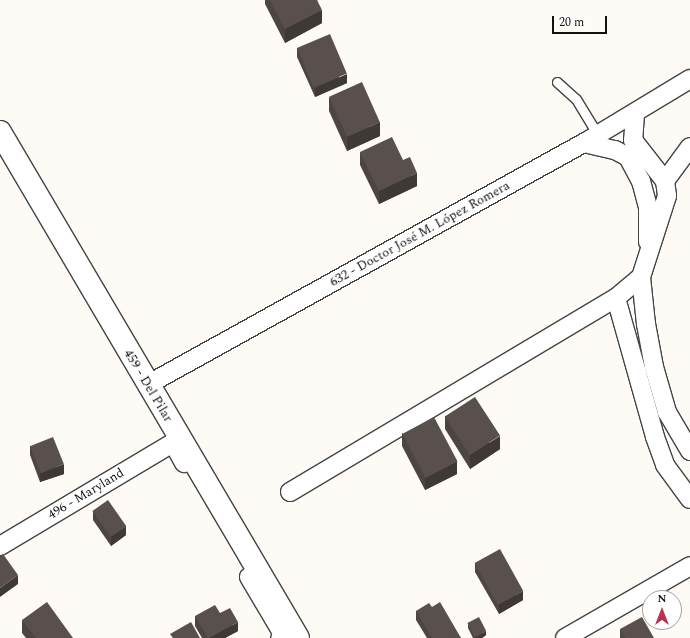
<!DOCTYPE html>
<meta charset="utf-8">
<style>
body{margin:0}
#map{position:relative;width:690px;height:638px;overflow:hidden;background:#fefbf6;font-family:Spectral,serif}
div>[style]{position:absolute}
.roads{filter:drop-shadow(1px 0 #444) drop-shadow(-1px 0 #444) drop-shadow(0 1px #444) drop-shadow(0 -1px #444)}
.service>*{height:9px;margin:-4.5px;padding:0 4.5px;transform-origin:4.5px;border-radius:4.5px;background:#fff}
.minor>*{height:18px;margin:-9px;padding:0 9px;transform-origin:9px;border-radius:9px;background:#fff}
.tertiary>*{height:22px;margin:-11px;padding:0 11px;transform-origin:11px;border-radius:11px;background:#fff}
.wall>*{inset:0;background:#4d4543}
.shaded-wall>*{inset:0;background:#3e3837}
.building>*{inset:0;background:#59504e;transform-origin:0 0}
span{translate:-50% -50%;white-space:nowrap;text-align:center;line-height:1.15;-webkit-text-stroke:4px #fff;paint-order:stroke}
.street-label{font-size:13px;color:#111}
.north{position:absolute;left:642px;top:590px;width:40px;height:40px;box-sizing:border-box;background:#fff;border:1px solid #a0a0a0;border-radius:50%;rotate:0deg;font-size:11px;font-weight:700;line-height:16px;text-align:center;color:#111}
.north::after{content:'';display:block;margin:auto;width:14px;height:18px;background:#b73353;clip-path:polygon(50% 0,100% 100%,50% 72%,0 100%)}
.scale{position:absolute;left:552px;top:16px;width:55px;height:18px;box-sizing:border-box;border:2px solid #111;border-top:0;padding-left:5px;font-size:12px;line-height:14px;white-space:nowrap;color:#111;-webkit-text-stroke:3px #fff;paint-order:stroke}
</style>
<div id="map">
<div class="roads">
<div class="service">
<i style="left:557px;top:82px;width:25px;rotate:42deg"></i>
<i style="left:576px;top:99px;width:42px;rotate:58.6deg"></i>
</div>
<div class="minor">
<i style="left:635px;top:114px;width:26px;rotate:94deg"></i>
<i style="left:633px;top:140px;width:52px;rotate:52deg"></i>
<i style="left:665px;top:181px;width:15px;rotate:82deg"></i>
<i style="left:667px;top:196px;width:85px;rotate:107.8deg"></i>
<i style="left:584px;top:143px;width:32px;rotate:13deg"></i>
<i style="left:615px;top:150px;width:15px;rotate:28deg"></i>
<i style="left:628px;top:157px;width:27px;rotate:62deg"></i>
<i style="left:641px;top:181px;width:28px;rotate:75deg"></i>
<i style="left:648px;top:208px;width:34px;rotate:90deg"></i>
<i style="left:665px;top:181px;width:42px;rotate:-53.7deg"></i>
<i style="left:147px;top:385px;width:500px;rotate:-29deg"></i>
<i style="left:584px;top:143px;width:124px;rotate:-31.1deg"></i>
<i style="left:690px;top:451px;width:45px;rotate:-120.5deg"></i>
<i style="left:667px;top:412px;width:47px;rotate:-106.1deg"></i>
<i style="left:654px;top:367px;width:44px;rotate:-100.5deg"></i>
<i style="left:646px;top:324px;width:47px;rotate:-96.1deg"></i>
<i style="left:641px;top:277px;width:33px;rotate:140deg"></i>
<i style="left:616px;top:298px;width:144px;rotate:74.3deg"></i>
<i style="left:655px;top:437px;width:30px;rotate:70deg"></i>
<i style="left:665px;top:465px;width:42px;rotate:53.7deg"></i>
<i style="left:290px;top:492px;width:379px;rotate:-30.8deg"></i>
<i style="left:0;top:546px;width:201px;rotate:-30.8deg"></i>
<i style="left:173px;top:443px;width:23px;rotate:61deg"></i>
<i style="left:249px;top:577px;width:69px;rotate:59.3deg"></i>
<i style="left:284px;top:636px;width:4px;rotate:153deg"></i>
<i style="left:565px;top:638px;width:144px;rotate:-29.9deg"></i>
</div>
<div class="tertiary">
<i style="left:0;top:132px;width:587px;rotate:59.5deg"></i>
</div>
</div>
<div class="wall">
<i style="clip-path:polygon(265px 0,317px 0,322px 23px,285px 43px,265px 4px)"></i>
<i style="clip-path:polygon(297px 48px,347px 83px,315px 97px,297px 57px)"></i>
<i style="clip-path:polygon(329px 97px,380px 136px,347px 151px,329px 111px)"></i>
<i style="clip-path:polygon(360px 152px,403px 160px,417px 186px,379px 204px,360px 165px)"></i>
<i style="clip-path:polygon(445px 416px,500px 449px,470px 469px,445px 429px)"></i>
<i style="clip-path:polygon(402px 433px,457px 474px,425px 490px,402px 446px)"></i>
<i style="clip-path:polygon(30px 446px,64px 474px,40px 482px,30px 455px)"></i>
<i style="clip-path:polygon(93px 511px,126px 535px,111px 546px,93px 520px)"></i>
<i style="clip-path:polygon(475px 563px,523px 600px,499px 614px,475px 572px)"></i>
<i style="clip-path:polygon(432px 607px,461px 638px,427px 638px,416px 620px,416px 611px)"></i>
<i style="clip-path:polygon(220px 613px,238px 631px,225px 638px,202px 638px,195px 626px,195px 616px)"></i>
<i style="clip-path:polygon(22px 620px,73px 638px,26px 638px,22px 633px)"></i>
<i style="clip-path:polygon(468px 624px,486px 635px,482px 638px,473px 638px,468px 628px)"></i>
<i style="clip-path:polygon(620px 629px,654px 638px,620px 638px)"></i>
</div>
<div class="shaded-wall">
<i style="clip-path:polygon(322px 10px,322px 23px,285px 43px,285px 29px)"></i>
<i style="clip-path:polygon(347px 74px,347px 83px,315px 97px,315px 88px)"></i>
<i style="clip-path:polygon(380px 122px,380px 136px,347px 151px,347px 137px)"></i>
<i style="clip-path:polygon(417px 173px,417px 186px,379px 204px,379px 191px)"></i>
<i style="clip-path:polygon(500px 436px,500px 449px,470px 469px,470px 455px)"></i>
<i style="clip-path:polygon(457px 461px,457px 474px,425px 490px,425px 477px)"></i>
<i style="clip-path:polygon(64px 464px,64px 474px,40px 482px,40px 473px)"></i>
<i style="clip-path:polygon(126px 526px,126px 535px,111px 546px,111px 536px)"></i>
<i style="clip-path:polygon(18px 575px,18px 584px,0 597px,0 588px)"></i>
<i style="clip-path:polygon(523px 591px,523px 600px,499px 614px,499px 604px)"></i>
<i style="clip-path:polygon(238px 622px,238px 631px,225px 638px,209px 638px)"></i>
<i style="clip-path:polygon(486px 631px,486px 635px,482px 638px,476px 638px,476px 637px)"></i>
</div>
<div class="building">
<i style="clip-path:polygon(270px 0,317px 0,322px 10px,285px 29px)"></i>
<i style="left:330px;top:34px;width:43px;height:36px;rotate:67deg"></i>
<i style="left:362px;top:82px;width:44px;height:36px;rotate:66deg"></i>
<i style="clip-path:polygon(392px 137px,403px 160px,410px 157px,417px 173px,379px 191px,360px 152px)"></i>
<i style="left:475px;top:397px;width:46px;height:36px;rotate:57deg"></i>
<i style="left:434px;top:417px;width:50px;height:36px;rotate:62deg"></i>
<i style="left:53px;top:437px;width:29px;height:25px;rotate:68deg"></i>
<i style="left:108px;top:500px;width:32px;height:19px;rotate:55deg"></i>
<i style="left:500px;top:549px;width:48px;height:29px;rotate:61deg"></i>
<i style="clip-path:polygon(3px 554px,18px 575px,0 588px,0 556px)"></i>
<i style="clip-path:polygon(47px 602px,73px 638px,36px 638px,22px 620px)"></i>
<i style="clip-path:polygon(440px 602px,461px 638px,451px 638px,451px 637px,450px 638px,432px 638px,416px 611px,429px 603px,432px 607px)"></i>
<i style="clip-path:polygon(215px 605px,220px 613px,230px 608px,238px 622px,209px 638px,208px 638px,195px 616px)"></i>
<i style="left:479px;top:617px;width:16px;height:13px;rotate:63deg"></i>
<i style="clip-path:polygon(642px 617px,654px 638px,625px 638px,620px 629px)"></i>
<i style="clip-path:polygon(191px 622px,200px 638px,173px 638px,170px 634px)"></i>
</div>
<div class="street-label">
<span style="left:420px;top:234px;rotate:-29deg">632 - Doctor José M. López Romera</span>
<span style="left:148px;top:386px;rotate:59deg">459 - Del Pilar</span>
<span style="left:86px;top:494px;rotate:-31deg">496 - Maryland</span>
</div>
<div class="north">N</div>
<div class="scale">20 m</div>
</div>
